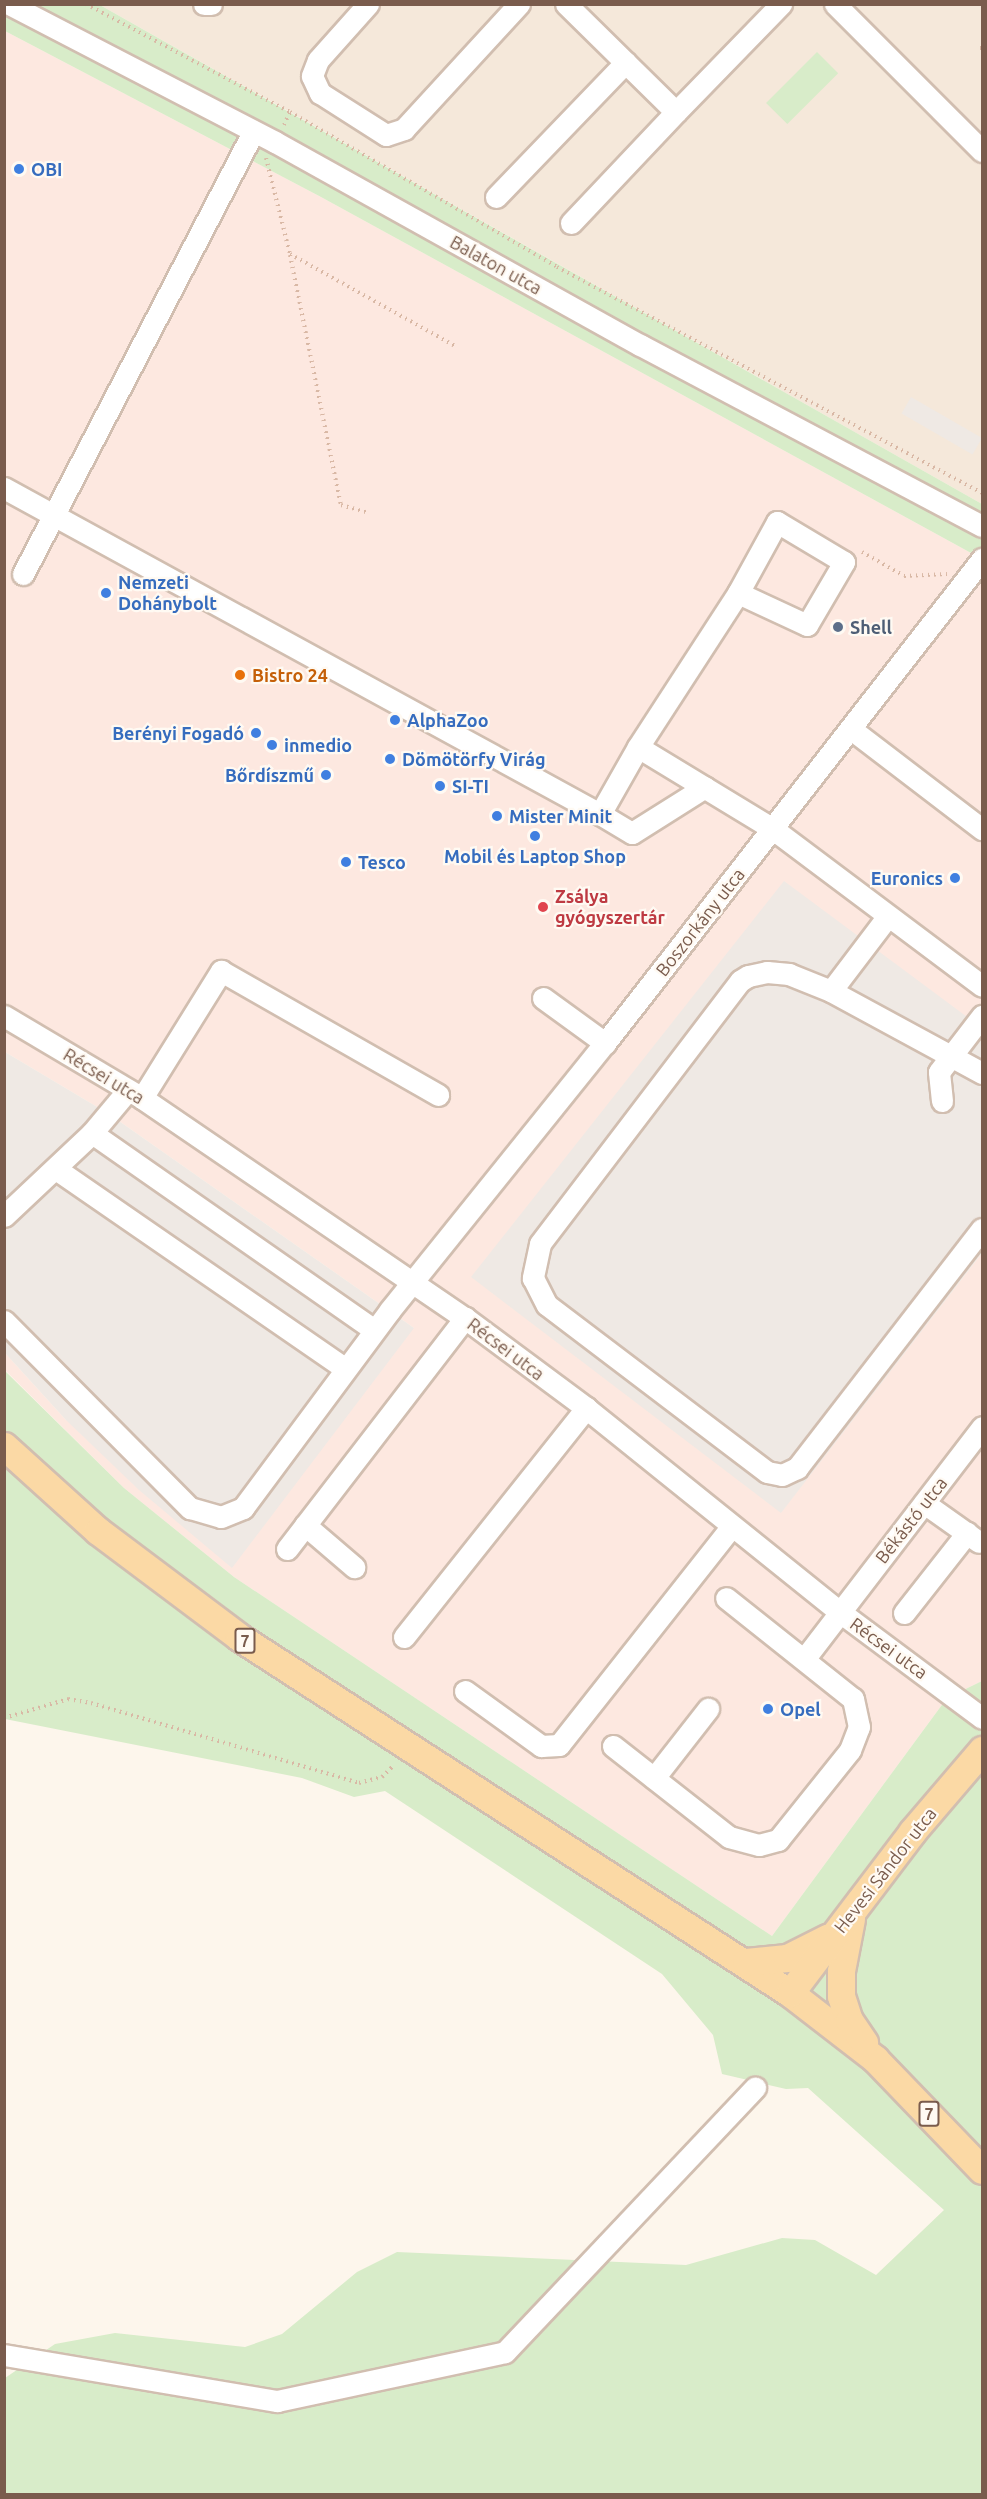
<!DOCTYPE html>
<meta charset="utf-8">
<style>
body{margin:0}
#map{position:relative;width:987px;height:2499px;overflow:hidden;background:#fdf6ec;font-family:Ubuntu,sans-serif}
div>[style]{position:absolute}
.residential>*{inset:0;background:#f5e8da}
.commercial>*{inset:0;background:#fde8e0}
.industrial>*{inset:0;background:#efe9e4;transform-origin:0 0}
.green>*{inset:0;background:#d8ecc9;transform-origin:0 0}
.path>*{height:4px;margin-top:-2px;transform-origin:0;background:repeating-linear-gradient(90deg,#d9b8a5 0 1.5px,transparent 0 6px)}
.roads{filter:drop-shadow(2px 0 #d1beb0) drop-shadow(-2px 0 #d1beb0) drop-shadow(0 2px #d1beb0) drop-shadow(0 -2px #d1beb0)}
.minor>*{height:21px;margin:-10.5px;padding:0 10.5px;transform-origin:10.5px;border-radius:10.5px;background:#fff}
.major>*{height:27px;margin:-13.5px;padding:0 13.5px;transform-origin:13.5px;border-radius:13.5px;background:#fbd9a5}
.dots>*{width:16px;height:16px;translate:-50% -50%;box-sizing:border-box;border:3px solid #fffaf3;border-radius:50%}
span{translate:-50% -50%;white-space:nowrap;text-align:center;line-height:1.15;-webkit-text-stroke:4.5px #fffaf3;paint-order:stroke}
.shield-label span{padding:2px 4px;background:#fffaf3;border:2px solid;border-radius:4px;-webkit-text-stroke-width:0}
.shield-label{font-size:16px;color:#7a5c4d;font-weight:700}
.shop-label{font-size:18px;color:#366cbe;font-weight:700}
.left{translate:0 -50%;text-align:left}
.right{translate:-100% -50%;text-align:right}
.street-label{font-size:18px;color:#7a5c4d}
.service-label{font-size:18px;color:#4e5e75;font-weight:700}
.food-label{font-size:18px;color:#c56008;font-weight:700}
.health-label{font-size:18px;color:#be3a42;font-weight:700}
.frame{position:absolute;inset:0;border:6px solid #7a5c4d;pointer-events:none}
</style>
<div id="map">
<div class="residential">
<i style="clip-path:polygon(100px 5px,982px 5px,982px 504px,265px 98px)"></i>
</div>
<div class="commercial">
<i style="clip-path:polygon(5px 31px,321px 197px,982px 559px,982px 1028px,781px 1512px,982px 1253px,982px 1681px,947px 1698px,772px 1936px,234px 1577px,124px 1488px,5px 1370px,5px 1353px,66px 1420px,414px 1328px,109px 1114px,5px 1052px)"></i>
</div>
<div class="industrial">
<i style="left:911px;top:397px;width:82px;height:19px;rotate:30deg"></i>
<i style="clip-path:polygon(784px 881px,982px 1028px,982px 1253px,781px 1513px,471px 1277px)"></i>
<i style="clip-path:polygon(5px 1052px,109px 1114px,414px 1328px,232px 1568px,139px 1490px,66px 1420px,5px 1353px)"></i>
</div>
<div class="green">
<i style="clip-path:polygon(4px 5px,100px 5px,982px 504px,982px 559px,321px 197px,5px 31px)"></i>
<i style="left:817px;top:52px;width:30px;height:72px;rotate:45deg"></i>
<i style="clip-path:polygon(4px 1370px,124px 1488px,234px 1577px,772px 1936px,947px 1698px,982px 1681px,982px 2494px,5px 2494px,5px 2378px,55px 2344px,115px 2333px,245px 2347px,282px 2334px,357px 2272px,397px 2252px,686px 2265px,782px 2238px,815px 2240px,876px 2275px,944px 2210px,808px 2088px,786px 2089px,722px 2074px,713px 2035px,662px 1974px,385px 1791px,354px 1797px,302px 1778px,5px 1719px)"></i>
</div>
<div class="path">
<i style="left:86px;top:4px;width:231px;rotate:27.9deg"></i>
<i style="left:290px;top:112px;width:309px;rotate:30.1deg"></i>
<i style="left:557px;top:267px;width:481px;rotate:28deg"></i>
<i style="left:980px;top:48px;width:2px"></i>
<i style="left:284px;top:125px;width:14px;rotate:-65deg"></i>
<i style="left:266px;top:158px;width:99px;rotate:76deg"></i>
<i style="left:290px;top:254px;width:191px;rotate:29.1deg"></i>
<i style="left:290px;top:255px;width:255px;rotate:78.5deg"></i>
<i style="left:341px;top:505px;width:26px;rotate:16deg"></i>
<i style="left:862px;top:552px;width:48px;rotate:29.7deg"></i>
<i style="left:904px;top:576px;width:43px;rotate:-2.7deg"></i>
<i style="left:4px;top:1718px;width:67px;rotate:-16.5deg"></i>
<i style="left:68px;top:1699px;width:23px;rotate:10deg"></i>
<i style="left:91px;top:1703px;width:280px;rotate:16.6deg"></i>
<i style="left:359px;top:1783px;width:24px;rotate:-15deg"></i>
<i style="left:382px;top:1777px;width:17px;rotate:-45deg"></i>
</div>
<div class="roads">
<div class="minor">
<i style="left:9px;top:4px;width:300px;rotate:27.4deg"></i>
<i style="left:275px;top:142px;width:418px;rotate:29.1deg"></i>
<i style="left:640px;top:345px;width:387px;rotate:27.9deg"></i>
<i style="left:204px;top:4px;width:7px"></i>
<i style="left:368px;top:4px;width:75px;rotate:131.8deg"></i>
<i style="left:318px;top:60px;width:17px;rotate:111deg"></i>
<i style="left:312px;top:76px;width:19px;rotate:65deg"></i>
<i style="left:320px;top:93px;width:78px;rotate:32.5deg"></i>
<i style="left:386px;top:135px;width:19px;rotate:-18deg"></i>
<i style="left:404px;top:129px;width:170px;rotate:-47.4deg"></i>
<i style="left:566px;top:4px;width:154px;rotate:44.5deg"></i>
<i style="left:676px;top:112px;width:151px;rotate:-45.8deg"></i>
<i style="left:835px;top:4px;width:208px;rotate:45deg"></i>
<i style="left:496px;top:197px;width:187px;rotate:-46.1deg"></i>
<i style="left:571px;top:223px;width:153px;rotate:-46.6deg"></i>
<i style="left:4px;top:488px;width:679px;rotate:28.68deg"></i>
<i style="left:600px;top:814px;width:77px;rotate:-60.4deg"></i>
<i style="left:638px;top:747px;width:184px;rotate:-57deg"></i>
<i style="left:738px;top:593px;width:81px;rotate:-61.2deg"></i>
<i style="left:777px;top:522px;width:78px;rotate:30.8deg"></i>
<i style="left:844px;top:562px;width:73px;rotate:120.4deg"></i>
<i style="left:807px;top:625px;width:76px;rotate:-155.1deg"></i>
<i style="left:23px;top:574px;width:498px;rotate:-62.5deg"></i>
<i style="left:851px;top:729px;width:165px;rotate:37.4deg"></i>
<i style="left:638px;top:747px;width:158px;rotate:31.3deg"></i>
<i style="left:773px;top:829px;width:261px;rotate:36.9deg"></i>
<i style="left:600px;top:814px;width:37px;rotate:31deg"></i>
<i style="left:632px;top:833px;width:86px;rotate:-32.2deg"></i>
<i style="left:831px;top:991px;width:94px;rotate:-52.8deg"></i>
<i style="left:543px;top:998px;width:77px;rotate:36deg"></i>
<i style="left:4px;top:1016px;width:161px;rotate:30.7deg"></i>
<i style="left:142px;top:1098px;width:391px;rotate:34.3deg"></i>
<i style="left:465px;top:1318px;width:151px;rotate:36.6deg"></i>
<i style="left:586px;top:1408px;width:326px;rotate:38.8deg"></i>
<i style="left:840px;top:1612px;width:177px;rotate:36.7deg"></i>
<i style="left:982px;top:1073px;width:172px;rotate:-151.5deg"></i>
<i style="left:831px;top:991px;width:45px;rotate:-158deg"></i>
<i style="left:789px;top:974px;width:22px;rotate:-175deg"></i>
<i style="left:767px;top:972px;width:19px;rotate:168deg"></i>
<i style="left:748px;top:976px;width:9px;rotate:148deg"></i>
<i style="left:740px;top:981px;width:330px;rotate:127.3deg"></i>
<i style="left:540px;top:1244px;width:35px;rotate:102deg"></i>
<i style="left:533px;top:1278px;width:30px;rotate:63deg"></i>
<i style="left:547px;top:1305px;width:276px;rotate:37.2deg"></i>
<i style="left:767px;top:1472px;width:15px;rotate:11deg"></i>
<i style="left:782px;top:1475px;width:17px;rotate:-25deg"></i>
<i style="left:797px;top:1468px;width:302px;rotate:-52.3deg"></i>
<i style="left:142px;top:1098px;width:150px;rotate:-58.1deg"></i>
<i style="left:221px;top:971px;width:250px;rotate:29.7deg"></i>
<i style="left:942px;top:1101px;width:29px;rotate:-96deg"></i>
<i style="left:939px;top:1072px;width:71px;rotate:-52.5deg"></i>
<i style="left:92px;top:1133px;width:344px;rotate:34.9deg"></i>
<i style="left:56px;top:1169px;width:351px;rotate:34.6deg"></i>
<i style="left:4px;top:1216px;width:121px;rotate:-43.3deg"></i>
<i style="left:92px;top:1133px;width:56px;rotate:-50.1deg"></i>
<i style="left:4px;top:1321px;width:264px;rotate:45.2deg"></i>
<i style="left:190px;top:1508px;width:32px;rotate:16deg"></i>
<i style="left:221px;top:1517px;width:24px;rotate:-22deg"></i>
<i style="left:243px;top:1508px;width:247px;rotate:-53.4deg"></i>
<i style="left:390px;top:1310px;width:343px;rotate:-51.2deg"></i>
<i style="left:605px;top:1043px;width:614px;rotate:-52.08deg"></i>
<i style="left:924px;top:1503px;width:67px;rotate:35.3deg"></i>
<i style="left:305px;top:1525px;width:65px;rotate:40.6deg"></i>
<i style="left:287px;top:1549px;width:292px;rotate:-52.4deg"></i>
<i style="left:904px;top:1613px;width:102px;rotate:-51.8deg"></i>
<i style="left:404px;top:1637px;width:293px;rotate:-51.5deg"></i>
<i style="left:805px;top:1658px;width:291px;rotate:-52.5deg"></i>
<i style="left:465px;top:1691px;width:94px;rotate:35.9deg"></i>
<i style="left:541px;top:1746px;width:18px;rotate:-3deg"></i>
<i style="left:559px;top:1745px;width:279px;rotate:-51.7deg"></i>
<i style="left:613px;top:1746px;width:147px;rotate:38.1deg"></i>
<i style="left:729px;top:1837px;width:31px;rotate:15deg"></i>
<i style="left:759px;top:1845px;width:20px;rotate:-15deg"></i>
<i style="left:778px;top:1840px;width:115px;rotate:-51.3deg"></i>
<i style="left:850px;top:1750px;width:25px;rotate:-69deg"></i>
<i style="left:859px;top:1727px;width:29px;rotate:-102deg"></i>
<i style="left:853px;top:1699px;width:162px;rotate:-141.5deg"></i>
<i style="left:654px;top:1778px;width:88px;rotate:-52deg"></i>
<i style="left:4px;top:2355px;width:277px;rotate:9.6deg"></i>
<i style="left:277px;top:2401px;width:233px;rotate:-12.1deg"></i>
<i style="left:505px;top:2352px;width:364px;rotate:-46.6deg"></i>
</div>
<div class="major">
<i style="left:4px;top:1446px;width:127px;rotate:42.1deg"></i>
<i style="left:98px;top:1531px;width:176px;rotate:36.9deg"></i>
<i style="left:239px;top:1637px;width:656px;rotate:32.87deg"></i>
<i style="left:790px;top:1993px;width:108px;rotate:37.8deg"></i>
<i style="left:875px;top:2059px;width:154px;rotate:46.1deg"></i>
<i style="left:851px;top:1919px;width:53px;rotate:100.9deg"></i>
<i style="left:841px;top:1971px;width:25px;rotate:90deg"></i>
<i style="left:841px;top:1996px;width:25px;rotate:72deg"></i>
<i style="left:849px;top:2020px;width:27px;rotate:56deg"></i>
<i style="left:746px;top:1962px;width:41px;rotate:-5.6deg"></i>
<i style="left:787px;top:1958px;width:45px;rotate:-26.6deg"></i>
<i style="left:790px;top:1993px;width:202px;rotate:-52.8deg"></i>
<i style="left:912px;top:1832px;width:108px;rotate:-49.5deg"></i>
</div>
</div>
<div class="dots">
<i style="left:19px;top:169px;background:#3f7fe0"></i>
<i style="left:106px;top:593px;background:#3f7fe0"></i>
<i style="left:838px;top:627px;background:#5c6f8a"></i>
<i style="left:240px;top:675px;background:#e8710a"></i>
<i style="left:395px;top:720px;background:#3f7fe0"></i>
<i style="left:256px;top:733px;background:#3f7fe0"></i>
<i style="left:272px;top:745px;background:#3f7fe0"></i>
<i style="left:390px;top:759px;background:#3f7fe0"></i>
<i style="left:326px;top:775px;background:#3f7fe0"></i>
<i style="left:440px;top:786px;background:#3f7fe0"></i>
<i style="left:497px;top:816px;background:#3f7fe0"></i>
<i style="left:535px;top:836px;background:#3f7fe0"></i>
<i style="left:346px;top:862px;background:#3f7fe0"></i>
<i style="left:955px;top:878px;background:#3f7fe0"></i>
<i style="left:543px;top:907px;background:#e0444e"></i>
<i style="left:768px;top:1709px;background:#3f7fe0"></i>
</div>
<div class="shield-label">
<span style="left:245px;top:1641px">7</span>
<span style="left:929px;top:2114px">7</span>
</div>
<div class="shop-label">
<span class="left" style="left:31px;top:169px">OBI</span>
<span class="left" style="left:118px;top:593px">Nemzeti<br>Dohánybolt</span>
<span class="left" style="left:407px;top:720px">AlphaZoo</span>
<span class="right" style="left:244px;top:733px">Berényi Fogadó</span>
<span class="left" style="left:284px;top:745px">inmedio</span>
<span class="left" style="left:402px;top:759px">Dömötörfy Virág</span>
<span class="right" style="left:314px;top:775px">Bőrdíszmű</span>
<span class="left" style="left:452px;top:786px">SI-TI</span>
<span class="left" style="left:509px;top:816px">Mister Minit</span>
<span style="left:535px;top:856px">Mobil és Laptop Shop</span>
<span class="left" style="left:358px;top:862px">Tesco</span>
<span class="right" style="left:943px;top:878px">Euronics</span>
<span class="left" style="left:780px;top:1709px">Opel</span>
</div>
<div class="street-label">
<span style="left:496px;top:265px;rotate:29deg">Balaton utca</span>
<span style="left:700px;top:922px;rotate:-52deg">Boszorkány utca</span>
<span style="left:104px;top:1076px;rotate:31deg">Récsei utca</span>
<span style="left:506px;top:1349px;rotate:37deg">Récsei utca</span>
<span style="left:911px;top:1520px;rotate:-52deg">Békástó utca</span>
<span style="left:889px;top:1648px;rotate:36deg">Récsei utca</span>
<span style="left:885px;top:1870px;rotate:-52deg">Hevesi Sándor utca</span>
</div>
<div class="service-label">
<span class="left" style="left:850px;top:627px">Shell</span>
</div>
<div class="food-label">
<span class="left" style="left:252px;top:675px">Bistro 24</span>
</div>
<div class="health-label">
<span class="left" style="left:555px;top:907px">Zsálya<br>gyógyszertár</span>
</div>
<div class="frame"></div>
</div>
